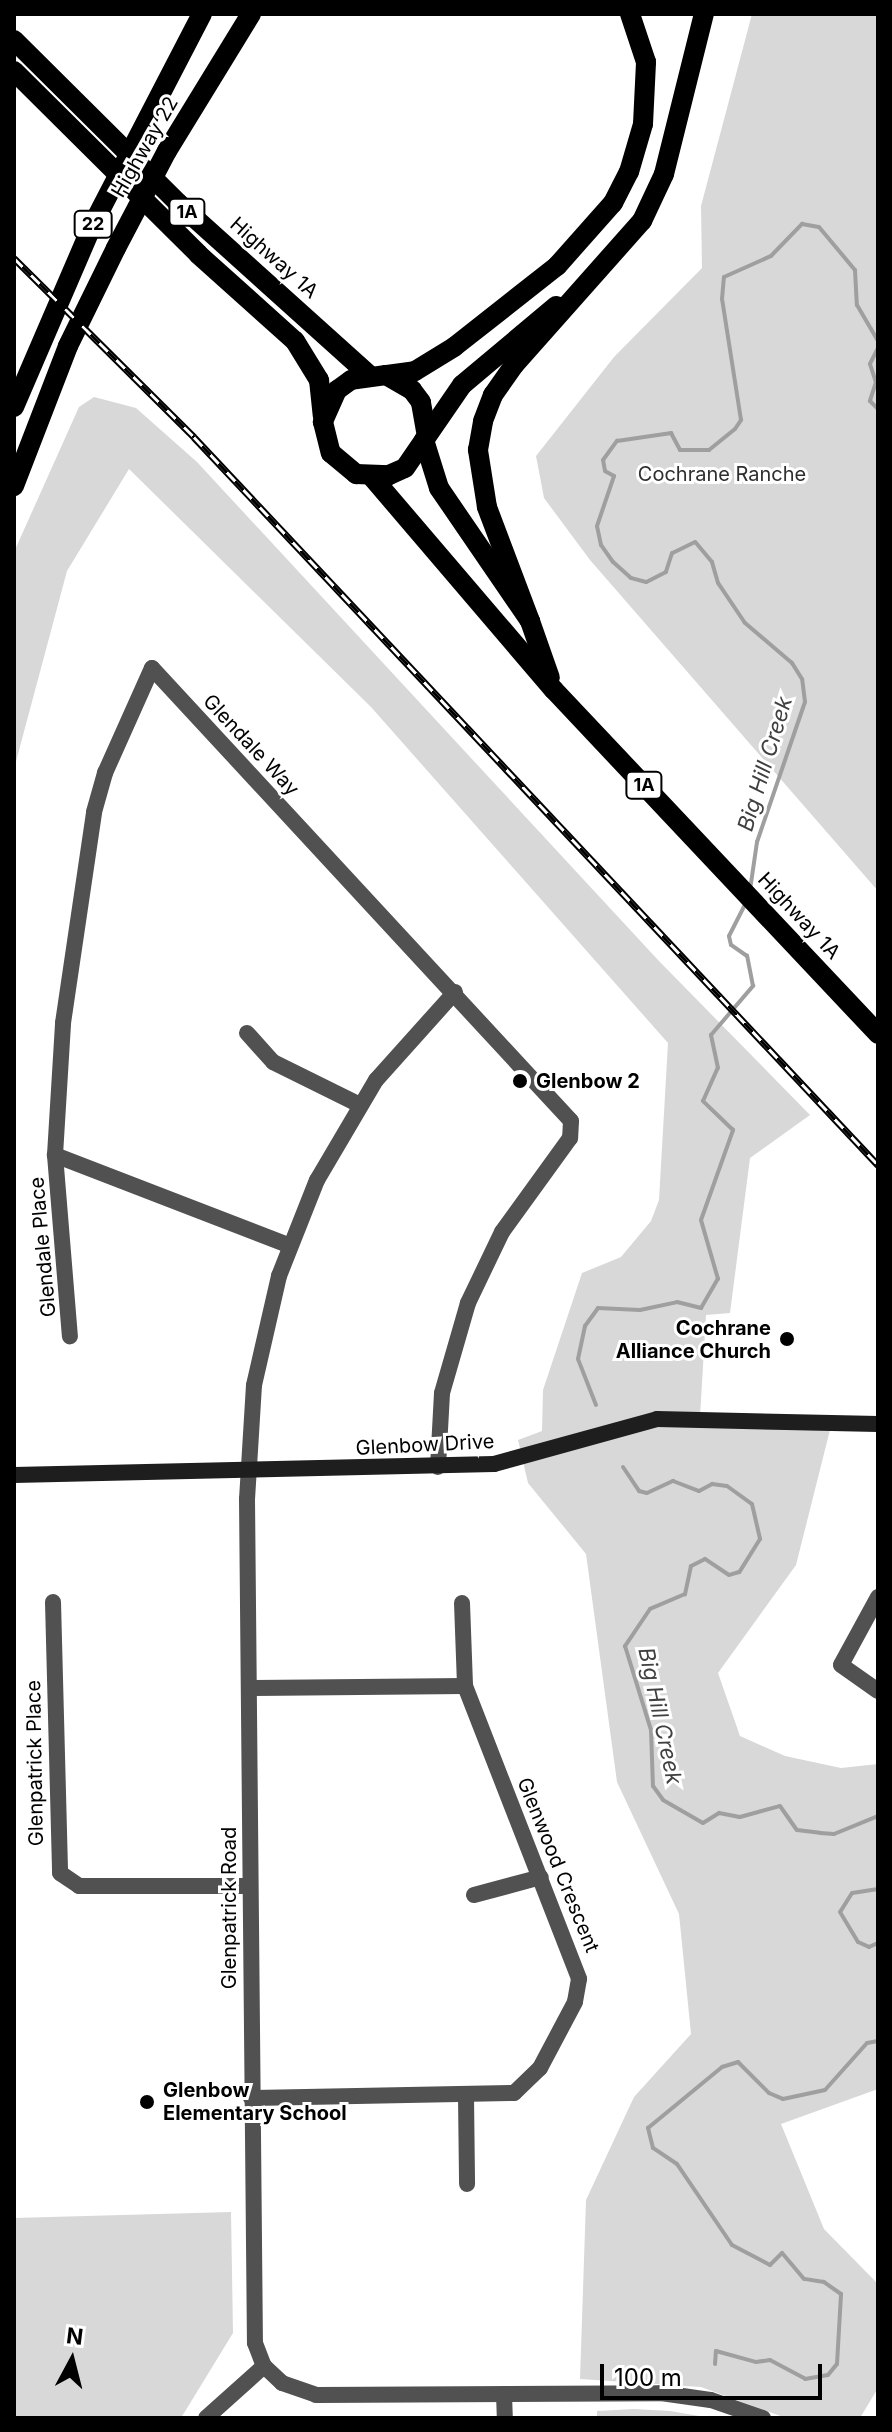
<!DOCTYPE html>
<style>
body{margin:0}
#map{position:relative;width:892px;height:2432px;overflow:hidden;background:#fff;font-family:Inter,sans-serif}
div>[style]{position:absolute}
.green>*{inset:0;background:#d8d8d8}
.stream>*{height:4px;margin:-2px;padding:0 2px;transform-origin:2px;border-radius:2px;background:#9f9f9f}
.street>*{height:16px;margin:-8px;padding:0 8px;transform-origin:8px;border-radius:8px;background:#515151}
.secondary>*{height:16px;margin:-8px;padding:0 8px;transform-origin:8px;border-radius:8px;background:#1e1e1e}
.primary>*{height:20px;margin:-10px;padding:0 10px;transform-origin:10px;border-radius:10px;background:#000}
.rail>*{height:7px;margin-top:-3.5px;transform-origin:0;background:repeating-linear-gradient(90deg,#fff 0 12px,#000 0 24px);box-sizing:border-box;border-block:2px solid #000}
.dots>*{width:22px;height:22px;translate:-50% -50%;box-sizing:border-box;border:4px solid #fff;border-radius:50%}
span{translate:-50% -50%;white-space:nowrap;text-align:center;line-height:1.15;-webkit-text-stroke:6px #fff;paint-order:stroke}
.shield-label span{padding:2px 6px;background:#fff;border:2px solid;border-radius:6px;-webkit-text-stroke-width:0}
.shield-label{font-size:18px;color:#000;font-weight:700}
.street-label{font-size:20px;color:#000}
.park-label{font-size:20px;color:#2f2f2f}
.poi-label{font-size:20px;color:#000;font-weight:700}
.left{translate:0 -50%;text-align:left}
.right{translate:-100% -50%;text-align:right}
.water-label{font-size:22px;color:#404040;font-style:italic}
.frame{position:absolute;inset:0;border:16px solid #000;pointer-events:none}
.north{position:absolute;left:32px;top:2320px;width:80px;height:80px;-webkit-text-stroke:6px #fff;paint-order:stroke;rotate:7deg;font-size:22px;font-weight:700;line-height:32px;text-align:center;color:#000}
.north::after{content:'';display:block;margin:auto;width:28px;height:36px;background:#000;clip-path:polygon(50% 0,100% 100%,50% 72%,0 100%)}
.scale{position:absolute;left:600px;top:2364px;width:222px;height:36px;box-sizing:border-box;border:4px solid #000;border-top:0;padding-left:10px;font-size:24px;line-height:28px;white-space:nowrap;color:#000;-webkit-text-stroke:6px #fff;paint-order:stroke}
</style>
<div id="map">
<div class="green">
<i style="clip-path:polygon(752px 14px,878px 14px,878px 891px,590px 560px,544px 498px,536px 456px,614px 357px,702px 268px,701px 206px)"></i>
<i style="clip-path:polygon(94px 397px,136px 408px,197px 462px,658px 960px,810px 1115px,750px 1158px,730px 1313px,706px 1315px,700px 1417px,832px 1422px,796px 1565px,718px 1673px,740px 1736px,785px 1756px,841px 1768px,878px 1764px,878px 2089px,781px 2124px,824px 2229px,878px 2284px,878px 2388px,860px 2418px,786px 2418px,701px 2387px,580px 2379px,586px 2200px,634px 2097px,691px 2034px,679px 1914px,617px 1782px,586px 1554px,528px 1483px,518px 1440px,542px 1431px,543px 1390px,582px 1273px,621px 1257px,651px 1221px,659px 1200px,668px 1043px,371px 707px,129px 469px,67px 571px,14px 769px,14px 552px,79px 407px)"></i>
<i style="clip-path:polygon(231px 2212px,233px 2333px,181px 2418px,14px 2418px,14px 2218px)"></i>
<i style="clip-path:polygon(634px 2409px,670px 2411px,711px 2418px,597px 2418px,597px 2411px)"></i>
</div>
<div class="stream">
<i style="left:878px;top:348px;width:18px;rotate:117deg"></i>
<i style="left:870px;top:364px;width:19px;rotate:72deg"></i>
<i style="left:876px;top:382px;width:20px;rotate:108deg"></i>
<i style="left:870px;top:401px;width:11px;rotate:45deg"></i>
<i style="left:750px;top:890px;width:49px;rotate:-81.7deg"></i>
<i style="left:757px;top:842px;width:148px;rotate:-71.1deg"></i>
<i style="left:805px;top:702px;width:23px;rotate:-97deg"></i>
<i style="left:802px;top:679px;width:19px;rotate:-122deg"></i>
<i style="left:792px;top:663px;width:62px;rotate:-139.6deg"></i>
<i style="left:745px;top:623px;width:48px;rotate:-124deg"></i>
<i style="left:718px;top:583px;width:22px;rotate:-106deg"></i>
<i style="left:712px;top:562px;width:26px;rotate:-130deg"></i>
<i style="left:695px;top:542px;width:25px;rotate:154deg"></i>
<i style="left:672px;top:553px;width:20px;rotate:108deg"></i>
<i style="left:666px;top:572px;width:22px;rotate:153deg"></i>
<i style="left:646px;top:582px;width:16px;rotate:-165deg"></i>
<i style="left:631px;top:578px;width:24px;rotate:-138deg"></i>
<i style="left:613px;top:562px;width:21px;rotate:-125deg"></i>
<i style="left:601px;top:545px;width:19px;rotate:-102deg"></i>
<i style="left:597px;top:526px;width:53px;rotate:-71.2deg"></i>
<i style="left:614px;top:476px;width:10px;rotate:-151deg"></i>
<i style="left:605px;top:471px;width:11px;rotate:-100deg"></i>
<i style="left:603px;top:460px;width:24px;rotate:-54deg"></i>
<i style="left:617px;top:441px;width:55px;rotate:-8.4deg"></i>
<i style="left:671px;top:433px;width:19px;rotate:62deg"></i>
<i style="left:680px;top:450px;width:29px"></i>
<i style="left:709px;top:450px;width:33px;rotate:-39deg"></i>
<i style="left:735px;top:429px;width:11px;rotate:-56deg"></i>
<i style="left:741px;top:420px;width:122px;rotate:-98.9deg"></i>
<i style="left:722px;top:299px;width:22px;rotate:-85deg"></i>
<i style="left:724px;top:277px;width:51px;rotate:-24.1deg"></i>
<i style="left:771px;top:256px;width:45px;rotate:-45.9deg"></i>
<i style="left:802px;top:224px;width:17px;rotate:10deg"></i>
<i style="left:819px;top:227px;width:56px;rotate:50.1deg"></i>
<i style="left:855px;top:270px;width:35px;rotate:87deg"></i>
<i style="left:857px;top:305px;width:42px;rotate:59.7deg"></i>
<i style="left:596px;top:1405px;width:49px;rotate:-111.4deg"></i>
<i style="left:578px;top:1359px;width:34px;rotate:-78deg"></i>
<i style="left:585px;top:1326px;width:22px;rotate:-54deg"></i>
<i style="left:598px;top:1308px;width:42px;rotate:2.7deg"></i>
<i style="left:640px;top:1310px;width:38px;rotate:-12deg"></i>
<i style="left:677px;top:1302px;width:25px;rotate:14deg"></i>
<i style="left:701px;top:1308px;width:34px;rotate:-60deg"></i>
<i style="left:718px;top:1279px;width:61px;rotate:-106.1deg"></i>
<i style="left:701px;top:1220px;width:96px;rotate:-70.4deg"></i>
<i style="left:733px;top:1130px;width:42px;rotate:-136deg"></i>
<i style="left:703px;top:1101px;width:36px;rotate:-66deg"></i>
<i style="left:718px;top:1068px;width:34px;rotate:-102deg"></i>
<i style="left:711px;top:1035px;width:65px;rotate:-49.4deg"></i>
<i style="left:753px;top:986px;width:31px;rotate:-101deg"></i>
<i style="left:747px;top:956px;width:19px;rotate:-145deg"></i>
<i style="left:731px;top:945px;width:9px;rotate:-103deg"></i>
<i style="left:729px;top:936px;width:38px;rotate:-63deg"></i>
<i style="left:623px;top:1467px;width:29px;rotate:56deg"></i>
<i style="left:639px;top:1491px;width:8px;rotate:14deg"></i>
<i style="left:647px;top:1493px;width:29px;rotate:-25deg"></i>
<i style="left:673px;top:1481px;width:28px;rotate:21deg"></i>
<i style="left:699px;top:1491px;width:15px;rotate:-28deg"></i>
<i style="left:712px;top:1484px;width:15px;rotate:8deg"></i>
<i style="left:727px;top:1486px;width:31px;rotate:36deg"></i>
<i style="left:752px;top:1504px;width:36px;rotate:77deg"></i>
<i style="left:760px;top:1539px;width:39px;rotate:122deg"></i>
<i style="left:739px;top:1572px;width:10px;rotate:163deg"></i>
<i style="left:729px;top:1575px;width:29px;rotate:-146deg"></i>
<i style="left:705px;top:1559px;width:16px;rotate:153deg"></i>
<i style="left:691px;top:1566px;width:29px;rotate:102deg"></i>
<i style="left:685px;top:1594px;width:38px;rotate:157deg"></i>
<i style="left:650px;top:1609px;width:45px;rotate:124deg"></i>
<i style="left:625px;top:1646px;width:88px;rotate:72.8deg"></i>
<i style="left:651px;top:1730px;width:56px;rotate:88deg"></i>
<i style="left:653px;top:1786px;width:17px;rotate:54deg"></i>
<i style="left:663px;top:1800px;width:46px;rotate:29.9deg"></i>
<i style="left:703px;top:1823px;width:19px;rotate:-32deg"></i>
<i style="left:719px;top:1813px;width:21px;rotate:11deg"></i>
<i style="left:740px;top:1817px;width:41px;rotate:-15.4deg"></i>
<i style="left:780px;top:1806px;width:29px;rotate:55deg"></i>
<i style="left:797px;top:1830px;width:23px;rotate:7deg"></i>
<i style="left:820px;top:1833px;width:14px;rotate:4deg"></i>
<i style="left:834px;top:1834px;width:48px;rotate:-22.2deg"></i>
<i style="left:878px;top:1889px;width:26px;rotate:171deg"></i>
<i style="left:852px;top:1893px;width:22px;rotate:122deg"></i>
<i style="left:840px;top:1912px;width:35px;rotate:59deg"></i>
<i style="left:858px;top:1942px;width:12px;rotate:24deg"></i>
<i style="left:869px;top:1947px;width:10px;rotate:-24deg"></i>
<i style="left:715px;top:2364px;width:13px;rotate:-86deg"></i>
<i style="left:716px;top:2351px;width:41px;rotate:15.4deg"></i>
<i style="left:756px;top:2362px;width:14px;rotate:-8deg"></i>
<i style="left:770px;top:2360px;width:40px;rotate:28deg"></i>
<i style="left:805px;top:2379px;width:23px;rotate:-10deg"></i>
<i style="left:828px;top:2375px;width:14px;rotate:-51deg"></i>
<i style="left:837px;top:2364px;width:70px;rotate:-86.7deg"></i>
<i style="left:841px;top:2294px;width:21px;rotate:-145deg"></i>
<i style="left:824px;top:2282px;width:20px;rotate:-171deg"></i>
<i style="left:804px;top:2279px;width:34px;rotate:-130deg"></i>
<i style="left:782px;top:2253px;width:17px;rotate:135deg"></i>
<i style="left:770px;top:2265px;width:43px;rotate:-152.2deg"></i>
<i style="left:732px;top:2245px;width:98px;rotate:-124.2deg"></i>
<i style="left:677px;top:2164px;width:29px;rotate:-146deg"></i>
<i style="left:653px;top:2148px;width:21px;rotate:-104deg"></i>
<i style="left:648px;top:2128px;width:96px;rotate:-39.5deg"></i>
<i style="left:722px;top:2067px;width:17px;rotate:-17deg"></i>
<i style="left:738px;top:2062px;width:44px;rotate:45deg"></i>
<i style="left:769px;top:2093px;width:15px;rotate:23deg"></i>
<i style="left:783px;top:2099px;width:43px;rotate:-12.1deg"></i>
<i style="left:825px;top:2090px;width:63px;rotate:-48.2deg"></i>
<i style="left:867px;top:2043px;width:11px;rotate:-10deg"></i>
</div>
<div class="street">
<i style="left:455px;top:992px;width:118px;rotate:131.9deg"></i>
<i style="left:376px;top:1080px;width:116px;rotate:120.5deg"></i>
<i style="left:317px;top:1180px;width:103px;rotate:111.6deg"></i>
<i style="left:279px;top:1276px;width:112px;rotate:102.9deg"></i>
<i style="left:254px;top:1385px;width:114px;rotate:93.5deg"></i>
<i style="left:247px;top:1499px;width:844px;rotate:89.46deg"></i>
<i style="left:255px;top:2343px;width:25px;rotate:69deg"></i>
<i style="left:264px;top:2366px;width:25px;rotate:43deg"></i>
<i style="left:282px;top:2383px;width:36px;rotate:19deg"></i>
<i style="left:316px;top:2395px;width:345px;rotate:-0.3deg"></i>
<i style="left:661px;top:2393px;width:50px;rotate:8deg"></i>
<i style="left:711px;top:2400px;width:55px;rotate:19.1deg"></i>
<i style="left:247px;top:1033px;width:39px;rotate:48deg"></i>
<i style="left:273px;top:1062px;width:97px;rotate:26.3deg"></i>
<i style="left:55px;top:1155px;width:182px;rotate:85.3deg"></i>
<i style="left:288px;top:1245px;width:250px;rotate:-158.9deg"></i>
<i style="left:55px;top:1155px;width:132px;rotate:-86.5deg"></i>
<i style="left:63px;top:1023px;width:213px;rotate:-81.6deg"></i>
<i style="left:94px;top:812px;width:41px;rotate:-74.2deg"></i>
<i style="left:105px;top:773px;width:115px;rotate:-65.9deg"></i>
<i style="left:152px;top:668px;width:617px;rotate:47.23deg"></i>
<i style="left:571px;top:1121px;width:17px;rotate:93deg"></i>
<i style="left:570px;top:1138px;width:116px;rotate:125.9deg"></i>
<i style="left:502px;top:1232px;width:79px;rotate:115.6deg"></i>
<i style="left:468px;top:1303px;width:94px;rotate:106.1deg"></i>
<i style="left:442px;top:1393px;width:74px;rotate:93.1deg"></i>
<i style="left:878px;top:1597px;width:77px;rotate:118.6deg"></i>
<i style="left:841px;top:1665px;width:45px;rotate:35.1deg"></i>
<i style="left:53px;top:1602px;width:271px;rotate:88.5deg"></i>
<i style="left:60px;top:1873px;width:23px;rotate:34deg"></i>
<i style="left:79px;top:1886px;width:170px"></i>
<i style="left:462px;top:1603px;width:83px;rotate:87.9deg"></i>
<i style="left:249px;top:1688px;width:216px;rotate:-0.5deg"></i>
<i style="left:465px;top:1686px;width:314px;rotate:68.7deg"></i>
<i style="left:579px;top:1979px;width:23px;rotate:100deg"></i>
<i style="left:575px;top:2002px;width:75px;rotate:117.9deg"></i>
<i style="left:540px;top:2068px;width:36px;rotate:136deg"></i>
<i style="left:514px;top:2093px;width:263px;rotate:178.9deg"></i>
<i style="left:474px;top:1895px;width:69px;rotate:-15deg"></i>
<i style="left:466px;top:2097px;width:87px;rotate:89.3deg"></i>
<i style="left:504px;top:2394px;width:24px;rotate:88deg"></i>
<i style="left:206px;top:2418px;width:78px;rotate:-41.9deg"></i>
</div>
<div class="secondary">
<i style="left:14px;top:1475px;width:480px;rotate:-1.3deg"></i>
<i style="left:494px;top:1464px;width:169px;rotate:-15.4deg"></i>
<i style="left:657px;top:1419px;width:221px;rotate:1.3deg"></i>
</div>
<div class="primary">
<i style="left:14px;top:40px;width:231px;rotate:44.8deg"></i>
<i style="left:178px;top:203px;width:256px;rotate:42deg"></i>
<i style="left:14px;top:71px;width:260px;rotate:44.8deg"></i>
<i style="left:198px;top:254px;width:130px;rotate:41.9deg"></i>
<i style="left:295px;top:341px;width:46px;rotate:58.4deg"></i>
<i style="left:319px;top:380px;width:36px;rotate:84deg"></i>
<i style="left:387px;top:375px;width:28px;rotate:-8deg"></i>
<i style="left:415px;top:371px;width:46px;rotate:-31.6deg"></i>
<i style="left:454px;top:347px;width:131px;rotate:-38.2deg"></i>
<i style="left:557px;top:266px;width:84px;rotate:-48.4deg"></i>
<i style="left:613px;top:203px;width:35px;rotate:-63deg"></i>
<i style="left:629px;top:172px;width:50px;rotate:-73.7deg"></i>
<i style="left:643px;top:124px;width:62px;rotate:-87.2deg"></i>
<i style="left:646px;top:62px;width:51px;rotate:-108.4deg"></i>
<i style="left:14px;top:407px;width:197px;rotate:-66.7deg"></i>
<i style="left:92px;top:226px;width:239px;rotate:-62.6deg"></i>
<i style="left:426px;top:431px;width:29px;rotate:-100deg"></i>
<i style="left:421px;top:402px;width:15px;rotate:-127deg"></i>
<i style="left:412px;top:390px;width:30px;rotate:-150deg"></i>
<i style="left:386px;top:375px;width:35px;rotate:172deg"></i>
<i style="left:351px;top:380px;width:17px;rotate:144deg"></i>
<i style="left:337px;top:390px;width:35px;rotate:114deg"></i>
<i style="left:323px;top:422px;width:32px;rotate:76deg"></i>
<i style="left:331px;top:453px;width:33px;rotate:40deg"></i>
<i style="left:356px;top:474px;width:33px;rotate:2deg"></i>
<i style="left:389px;top:475px;width:17px;rotate:-24deg"></i>
<i style="left:405px;top:468px;width:101px;rotate:-55.5deg"></i>
<i style="left:462px;top:385px;width:123px;rotate:-40deg"></i>
<i style="left:424px;top:440px;width:50px;rotate:72.6deg"></i>
<i style="left:439px;top:488px;width:161px;rotate:55.6deg"></i>
<i style="left:530px;top:621px;width:60px;rotate:70.7deg"></i>
<i style="left:372px;top:477px;width:280px;rotate:49.5deg"></i>
<i style="left:554px;top:690px;width:473px;rotate:46.7deg"></i>
<i style="left:14px;top:486px;width:150px;rotate:-68.9deg"></i>
<i style="left:68px;top:346px;width:109px;rotate:-63.9deg"></i>
<i style="left:116px;top:248px;width:110px;rotate:-62.3deg"></i>
<i style="left:167px;top:151px;width:161px;rotate:-58.5deg"></i>
<i style="left:530px;top:621px;width:122px;rotate:-110.7deg"></i>
<i style="left:487px;top:507px;width:58px;rotate:-99deg"></i>
<i style="left:478px;top:450px;width:29px;rotate:-80deg"></i>
<i style="left:483px;top:421px;width:28px;rotate:-69deg"></i>
<i style="left:493px;top:395px;width:37px;rotate:-55deg"></i>
<i style="left:514px;top:365px;width:193px;rotate:-48.4deg"></i>
<i style="left:642px;top:221px;width:52px;rotate:-64.9deg"></i>
<i style="left:664px;top:174px;width:165px;rotate:-76deg"></i>
</div>
<div class="rail">
<i style="left:14px;top:258px;width:254px;rotate:44.8deg"></i>
<i style="left:194px;top:437px;width:999px;rotate:46.78deg"></i>
</div>
<div class="dots">
<i style="left:520px;top:1081px;background:#000"></i>
<i style="left:787px;top:1339px;background:#000"></i>
<i style="left:147px;top:2102px;background:#000"></i>
</div>
<div class="shield-label">
<span style="left:187px;top:212px">1A</span>
<span style="left:93px;top:224px">22</span>
<span style="left:644px;top:785px">1A</span>
</div>
<div class="street-label">
<span style="left:145px;top:147px;rotate:-60deg">Highway 22</span>
<span style="left:274px;top:258px;rotate:42deg">Highway 1A</span>
<span style="left:251px;top:745px;rotate:47deg">Glendale Way</span>
<span style="left:799px;top:916px;rotate:47deg">Highway 1A</span>
<span style="left:43px;top:1247px;rotate:-95deg">Glendale Place</span>
<span style="left:425px;top:1445px;rotate:-3deg">Glenbow Drive</span>
<span style="left:35px;top:1763px;rotate:-91deg">Glenpatrick Place</span>
<span style="left:558px;top:1865px;rotate:68deg">Glenwood Crescent</span>
<span style="left:229px;top:1908px;rotate:-90deg">Glenpatrick Road</span>
</div>
<div class="park-label">
<span style="left:722px;top:474px">Cochrane Ranche</span>
</div>
<div class="poi-label">
<span class="left" style="left:536px;top:1081px">Glenbow 2</span>
<span class="right" style="left:771px;top:1340px">Cochrane<br>Alliance Church</span>
<span class="left" style="left:163px;top:2102px">Glenbow<br>Elementary School</span>
</div>
<div class="water-label">
<span style="left:765px;top:764px;rotate:-73deg">Big Hill Creek</span>
<span style="left:660px;top:1716px;rotate:78deg">Big Hill Creek</span>
</div>
<div class="frame"></div>
<div class="north">N</div>
<div class="scale">100 m</div>
</div>
